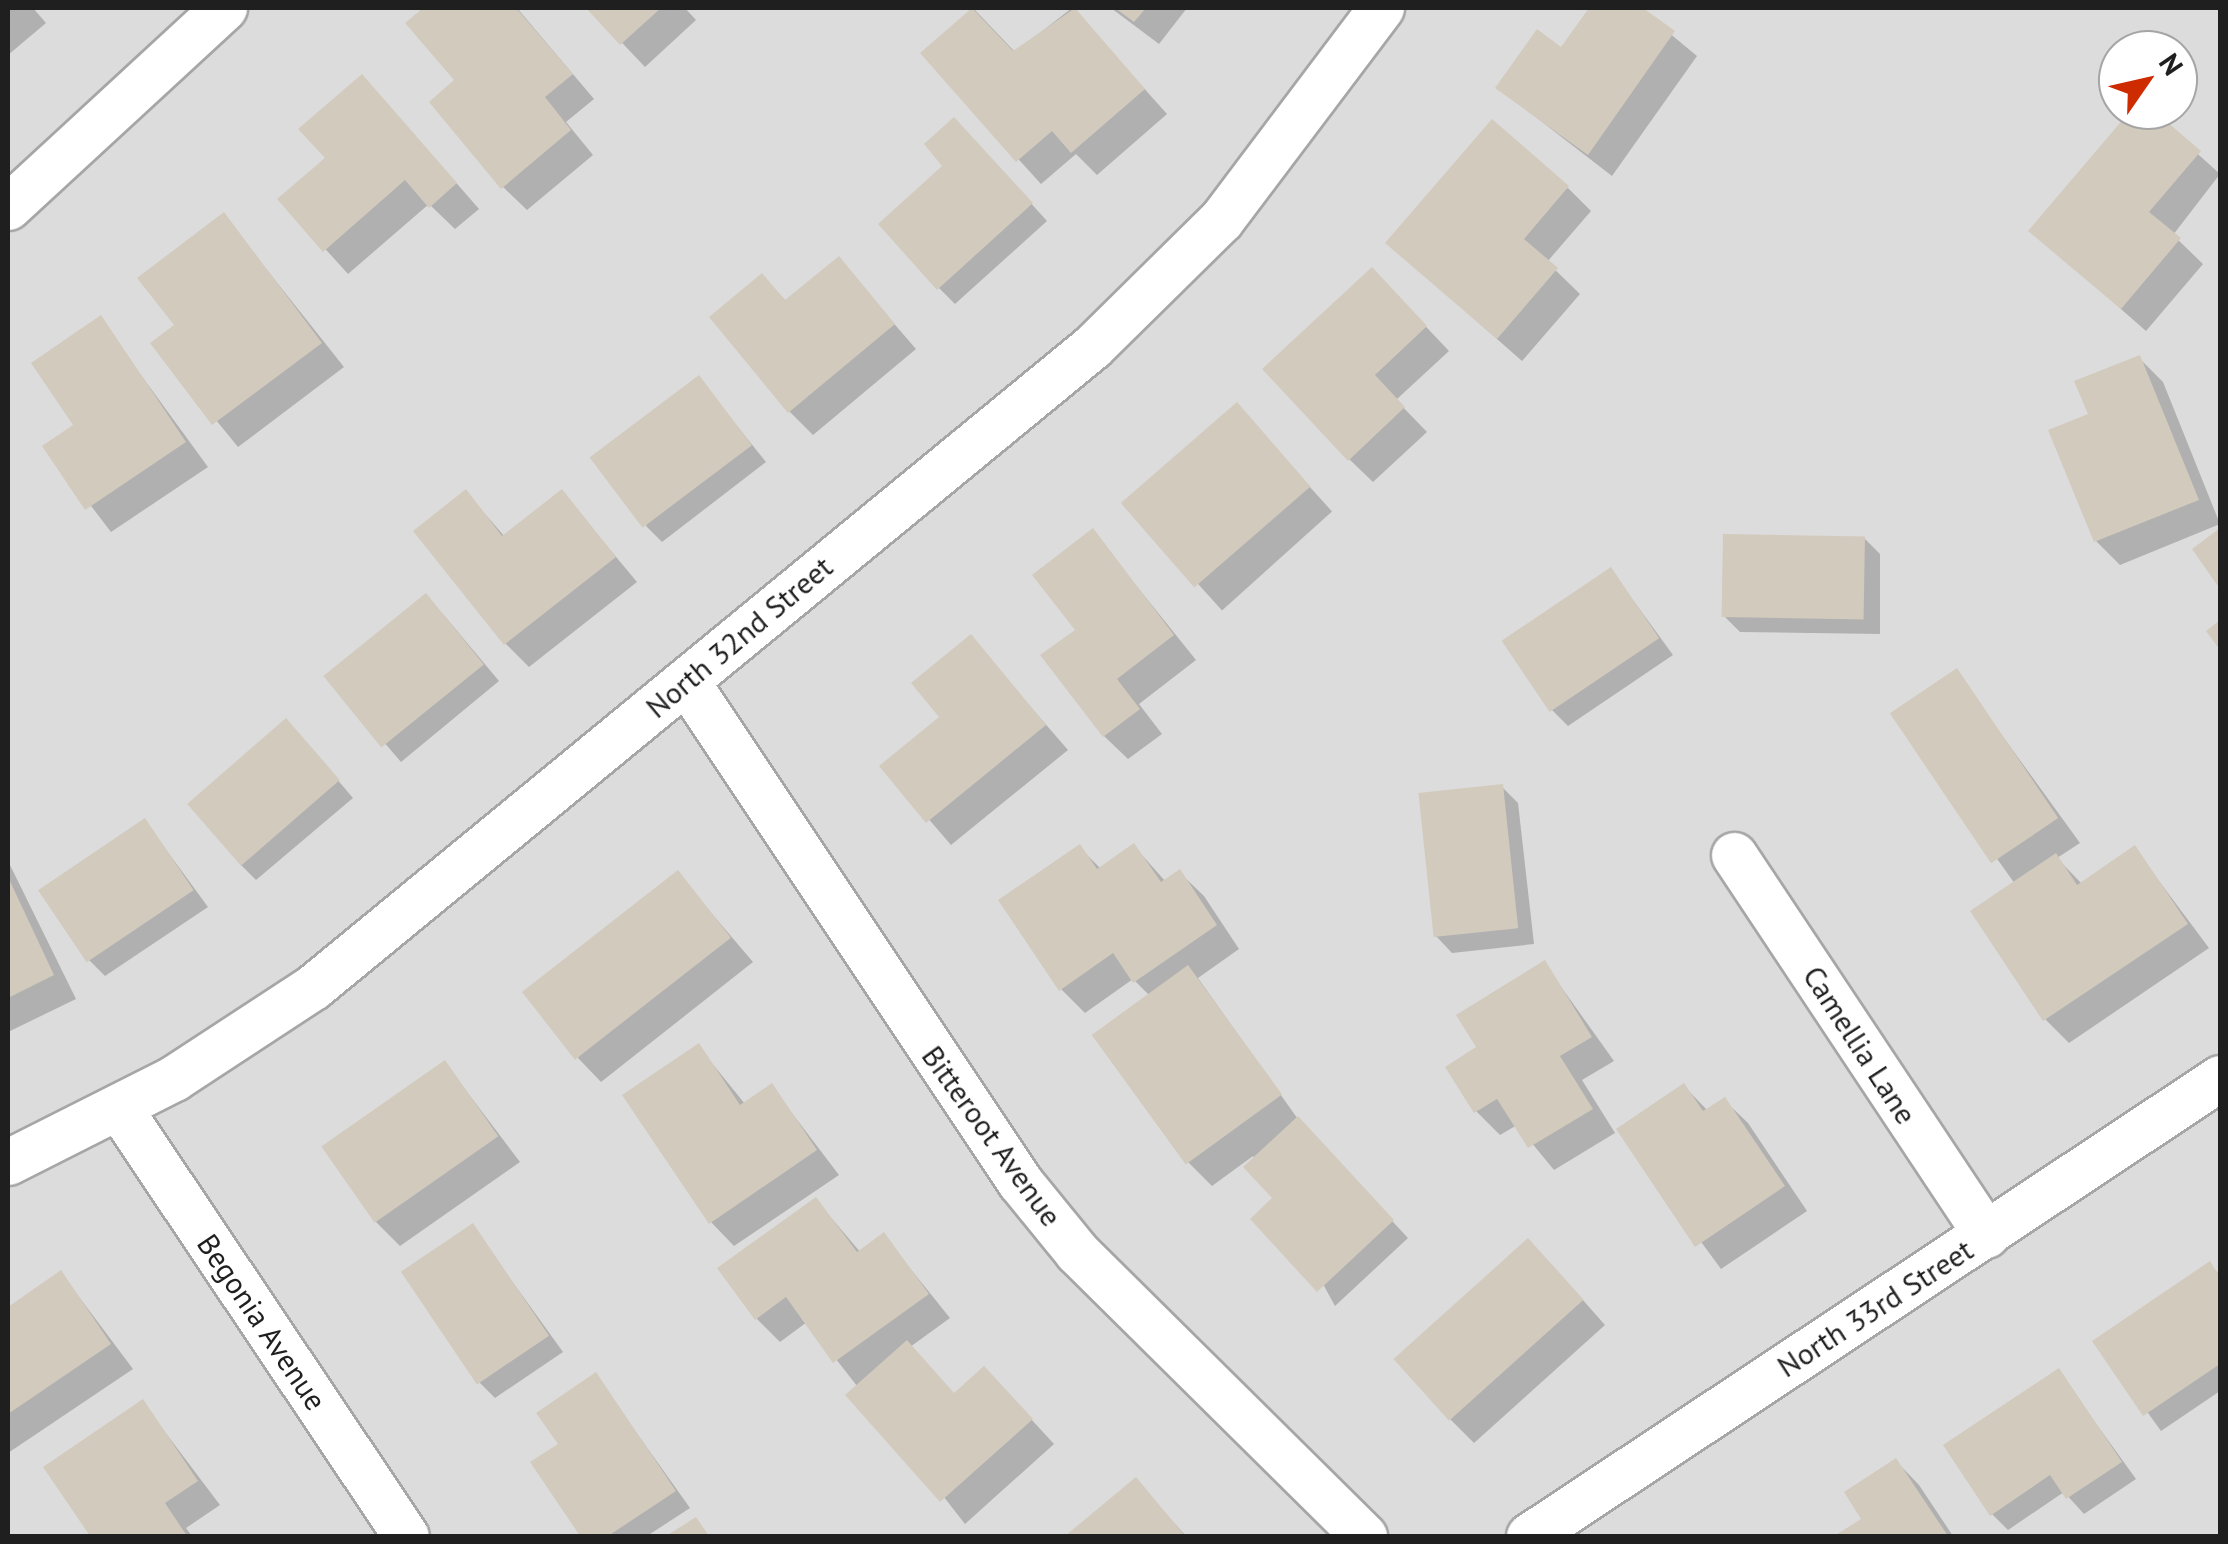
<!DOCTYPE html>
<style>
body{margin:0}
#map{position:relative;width:2228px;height:1544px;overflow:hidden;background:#f1efe4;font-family:"PT Sans",sans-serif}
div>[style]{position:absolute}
.residential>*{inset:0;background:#dddcdc}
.shadow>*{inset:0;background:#0003;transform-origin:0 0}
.building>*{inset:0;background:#d1cabd;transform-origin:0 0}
.roads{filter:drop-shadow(2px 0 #a6a6a6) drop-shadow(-2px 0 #a6a6a6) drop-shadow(0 2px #a6a6a6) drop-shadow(0 -2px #a6a6a6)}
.minor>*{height:45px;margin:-22.5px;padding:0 22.5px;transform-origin:22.5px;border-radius:22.5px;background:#fff}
span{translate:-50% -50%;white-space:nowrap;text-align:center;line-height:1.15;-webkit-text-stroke:9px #fff;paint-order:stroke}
.street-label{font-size:30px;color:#1f1f1f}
.frame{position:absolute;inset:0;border:10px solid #1f1f1f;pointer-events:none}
.north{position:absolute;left:2098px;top:30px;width:100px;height:100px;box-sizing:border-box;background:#fff;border:2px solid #a5a5a5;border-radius:50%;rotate:56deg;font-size:28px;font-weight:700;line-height:40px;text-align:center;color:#1f1f1f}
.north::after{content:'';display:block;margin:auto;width:35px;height:45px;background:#ce2b00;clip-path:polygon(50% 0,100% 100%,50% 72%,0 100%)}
</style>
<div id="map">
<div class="residential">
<i style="clip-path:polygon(evenodd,8px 8px,2220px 8px,2220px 1536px,8px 1536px,8px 8px,2118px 50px,2178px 50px,2178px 110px,2118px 110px,2118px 50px)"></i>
</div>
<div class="shadow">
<i style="clip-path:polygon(8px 8px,33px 8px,46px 23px,8px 55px)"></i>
<i style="clip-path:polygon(427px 8px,517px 8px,594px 99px,566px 122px,593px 155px,527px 210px,503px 187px,458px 81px,409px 23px)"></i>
<i style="clip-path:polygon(589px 8px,685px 8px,696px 20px,645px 67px)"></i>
<i style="clip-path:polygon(1072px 8px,1167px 114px,1097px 175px,1076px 154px,1041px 184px,923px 54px,974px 9px,1015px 52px)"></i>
<i style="clip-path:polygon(1111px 8px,1187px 8px,1159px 44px)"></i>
<i style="clip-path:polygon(1592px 8px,1639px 8px,1697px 56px,1612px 176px,1498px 88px,1562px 51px)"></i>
<i style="clip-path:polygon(385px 101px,479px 209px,455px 229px,429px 204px,348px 274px,281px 200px)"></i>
<i style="clip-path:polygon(2135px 110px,2149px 110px,2220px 174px,2173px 235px,2203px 264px,2146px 331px,2032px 231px)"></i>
<i style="clip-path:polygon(970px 136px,1047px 221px,955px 304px,939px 288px)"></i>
<i style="clip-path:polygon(1568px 188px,1591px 211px,1547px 262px,1580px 294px,1522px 361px,1388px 243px)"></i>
<i style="clip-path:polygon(224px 216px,344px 367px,238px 447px,154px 344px,177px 326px)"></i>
<i style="clip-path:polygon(838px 259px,916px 349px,813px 435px,789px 411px,762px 277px,787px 302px)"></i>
<i style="clip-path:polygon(1395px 294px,1449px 351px,1396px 400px,1427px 432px,1373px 482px,1349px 459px)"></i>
<i style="clip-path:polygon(100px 319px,208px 467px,111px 532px,46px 447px,77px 426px)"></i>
<i style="clip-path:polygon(2139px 358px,2163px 382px,2220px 524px,2120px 565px,2096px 541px)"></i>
<i style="clip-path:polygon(699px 379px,766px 462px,662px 542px,646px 526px)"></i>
<i style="left:1237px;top:406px;width:142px;height:148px;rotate:48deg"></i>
<i style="clip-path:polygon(466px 492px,505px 537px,562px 492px,637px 582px,529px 667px,506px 644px)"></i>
<i style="clip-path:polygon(1093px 532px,1196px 660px,1139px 704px,1162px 734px,1128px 759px,1104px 736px,1079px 630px)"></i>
<i style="clip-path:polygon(1864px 538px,1880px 554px,1880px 634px,1740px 632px,1724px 616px)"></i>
<i style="clip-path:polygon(1611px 570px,1673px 655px,1568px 726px,1552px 710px)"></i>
<i style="clip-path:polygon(442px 613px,499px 681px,401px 762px,328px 677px)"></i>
<i style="clip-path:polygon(971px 638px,1068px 750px,951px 845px,883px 766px,942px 717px)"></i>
<i style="clip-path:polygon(1956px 672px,2080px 843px,2057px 858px,2082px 884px,2135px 849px,2209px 948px,2069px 1043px,2045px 1019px,2015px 884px,1894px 714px)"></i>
<i style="clip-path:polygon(301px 737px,353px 798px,256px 880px,240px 864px)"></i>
<i style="clip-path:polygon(1502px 787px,1518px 803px,1534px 944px,1452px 953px,1436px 936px)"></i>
<i style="clip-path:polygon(145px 821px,208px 907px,105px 976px,89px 960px)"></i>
<i style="clip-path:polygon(1134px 846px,1166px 882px,1180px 873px,1204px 896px,1239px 949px,1198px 978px,1300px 1122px,1408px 1238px,1335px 1306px,1253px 1156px,1212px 1186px,1188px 1162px,1150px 996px,1133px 979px,1085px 1013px,1061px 989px,1079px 847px,1101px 869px)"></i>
<i style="clip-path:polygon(8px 861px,76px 999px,8px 1032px)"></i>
<i style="clip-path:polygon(678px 874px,753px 962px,601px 1082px,578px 1058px)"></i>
<i style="clip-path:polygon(1544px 963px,1614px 1061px,1582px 1080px,1615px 1133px,1554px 1170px,1517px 1125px,1500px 1135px,1476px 1111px,1480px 1048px)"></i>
<i style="clip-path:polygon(698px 1046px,745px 1104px,772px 1087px,839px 1175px,734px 1246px,711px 1222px)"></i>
<i style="clip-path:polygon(445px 1063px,520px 1162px,400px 1246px,376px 1222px)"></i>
<i style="clip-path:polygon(1684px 1086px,1708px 1111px,1724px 1100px,1748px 1123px,1807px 1211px,1721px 1269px,1619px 1130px)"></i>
<i style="clip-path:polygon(816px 1200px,861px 1253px,884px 1236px,950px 1318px,910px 1347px,955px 1395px,1007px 1393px,1054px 1444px,965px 1524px,807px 1322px,780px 1342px,757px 1319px)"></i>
<i style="clip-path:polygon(472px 1226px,563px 1352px,495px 1398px,479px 1382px)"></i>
<i style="clip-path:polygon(1552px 1265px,1605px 1325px,1474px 1443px,1450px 1419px)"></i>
<i style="clip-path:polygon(2210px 1265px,2220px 1275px,2220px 1391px,2161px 1431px,2096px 1341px)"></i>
<i style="clip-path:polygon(61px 1273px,133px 1369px,8px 1453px,8px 1310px)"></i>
<i style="clip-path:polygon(2058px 1371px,2136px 1479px,2084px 1514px,2064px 1492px,2008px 1530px,1992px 1514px)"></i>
<i style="clip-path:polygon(596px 1376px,690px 1508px,647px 1536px,584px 1536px,534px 1463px,561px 1445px)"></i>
<i style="clip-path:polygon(143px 1403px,220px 1505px,186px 1528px,192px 1536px,93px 1536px,46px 1467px)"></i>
<i style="clip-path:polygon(1896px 1461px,1919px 1485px,1953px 1536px,1838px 1536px,1864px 1520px)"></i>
<i style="clip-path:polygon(1136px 1481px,1186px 1536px,1069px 1536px)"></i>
</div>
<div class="building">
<i style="clip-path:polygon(423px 8px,516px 8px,573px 74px,545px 97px,571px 130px,501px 189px,429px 102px,454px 80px,405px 23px)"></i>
<i style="clip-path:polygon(586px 8px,661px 8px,620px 45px)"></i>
<i style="clip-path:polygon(972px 8px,1013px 51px,1075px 8px,1145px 89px,1071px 153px,1052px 131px,1016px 162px,920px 53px)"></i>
<i style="clip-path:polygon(1115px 8px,1146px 8px,1134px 22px)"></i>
<i style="clip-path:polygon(1589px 8px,1643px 8px,1675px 31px,1588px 155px,1495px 88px,1537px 29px,1561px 47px)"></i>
<i style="clip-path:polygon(362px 74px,457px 183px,429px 208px,405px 180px,323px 252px,277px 199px,325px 158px,298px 129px)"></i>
<i style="clip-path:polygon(2131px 110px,2153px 110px,2201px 151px,2149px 212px,2181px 238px,2121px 309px,2028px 231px)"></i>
<i style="clip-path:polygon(954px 117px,1033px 203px,937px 290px,878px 224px,942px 166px,924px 144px)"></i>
<i style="clip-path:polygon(1492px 119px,1569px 186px,1524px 239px,1558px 268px,1497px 339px,1385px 243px)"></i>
<i style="clip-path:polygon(224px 212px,322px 343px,212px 425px,150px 343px,174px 325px,137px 278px)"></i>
<i style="clip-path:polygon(839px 256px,895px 324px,788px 413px,709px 317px,762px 273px,785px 300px)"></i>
<i style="clip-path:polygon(1372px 267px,1427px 326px,1375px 375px,1405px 407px,1348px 461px,1262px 369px)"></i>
<i style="clip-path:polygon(101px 315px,186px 442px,85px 510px,42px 446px,73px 425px,31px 363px)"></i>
<i style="clip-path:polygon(2140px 355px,2199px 500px,2094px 542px,2048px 430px,2088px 414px,2074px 381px)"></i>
<i style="left:699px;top:375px;width:88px;height:137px;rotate:53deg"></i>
<i style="left:1237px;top:402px;width:112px;height:154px;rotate:49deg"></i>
<i style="clip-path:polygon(466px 489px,502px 536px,562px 489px,616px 557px,504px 645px,413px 531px)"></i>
<i style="clip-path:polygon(1093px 528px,1174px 635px,1117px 679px,1140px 709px,1103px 737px,1040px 655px,1075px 630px,1032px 575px)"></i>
<i style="clip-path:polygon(2220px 528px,2220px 589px,2192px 549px)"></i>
<i style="left:1723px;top:534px;width:142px;height:83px;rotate:1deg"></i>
<i style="left:1611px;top:567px;width:86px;height:132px;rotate:56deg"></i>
<i style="left:426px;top:593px;width:92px;height:132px;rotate:51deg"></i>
<i style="clip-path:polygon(2220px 620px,2220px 650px,2206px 631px)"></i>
<i style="clip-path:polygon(971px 634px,1046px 725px,926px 823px,879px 766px,939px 717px,911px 683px)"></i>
<i style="left:1957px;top:668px;width:181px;height:81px;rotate:56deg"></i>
<i style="left:286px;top:718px;width:82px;height:131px;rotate:49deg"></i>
<i style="left:1503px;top:784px;width:145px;height:85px;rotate:84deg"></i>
<i style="left:145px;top:818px;width:87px;height:129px;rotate:56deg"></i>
<i style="clip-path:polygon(1134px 843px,1161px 882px,1180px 869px,1217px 925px,1133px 983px,1113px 953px,1059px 991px,998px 900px,1080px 844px,1097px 869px)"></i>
<i style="clip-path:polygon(2135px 845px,2188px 924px,2043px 1021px,1970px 911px,2056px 853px,2077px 885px)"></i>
<i style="left:678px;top:870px;width:86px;height:198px;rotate:52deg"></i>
<i style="clip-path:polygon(8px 877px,54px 975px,8px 998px)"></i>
<i style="clip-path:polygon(1545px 960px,1592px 1037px,1560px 1056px,1593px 1109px,1528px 1148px,1497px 1099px,1474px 1113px,1445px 1067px,1476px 1047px,1456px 1015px)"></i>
<i style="left:1188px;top:965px;width:160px;height:119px;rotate:54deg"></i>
<i style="clip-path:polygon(699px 1043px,740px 1105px,772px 1083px,817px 1150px,709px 1224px,622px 1095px)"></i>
<i style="left:445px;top:1060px;width:93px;height:151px;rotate:55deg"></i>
<i style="clip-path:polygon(1684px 1083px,1703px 1111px,1725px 1097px,1785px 1186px,1695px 1247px,1616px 1129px)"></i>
<i style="clip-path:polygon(1298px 1116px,1394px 1220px,1317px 1292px,1250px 1219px,1272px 1198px,1243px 1167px)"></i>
<i style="clip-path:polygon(816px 1197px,857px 1252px,884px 1232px,929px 1294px,833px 1363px,786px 1297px,755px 1320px,717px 1268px)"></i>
<i style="left:473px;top:1223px;width:136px;height:87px;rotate:56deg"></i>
<i style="left:1528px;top:1238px;width:83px;height:181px;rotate:48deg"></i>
<i style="clip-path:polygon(2210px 1261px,2220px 1277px,2220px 1364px,2143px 1416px,2092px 1341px)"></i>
<i style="clip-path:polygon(61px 1270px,111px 1344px,8px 1414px,8px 1307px)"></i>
<i style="clip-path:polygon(907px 1340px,954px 1393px,984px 1366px,1033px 1419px,940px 1502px,845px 1395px)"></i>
<i style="clip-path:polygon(2059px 1368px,2122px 1462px,2066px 1499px,2050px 1475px,1990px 1516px,1943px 1445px)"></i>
<i style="clip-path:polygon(596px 1372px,676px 1491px,608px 1536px,580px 1536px,530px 1462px,558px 1444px,536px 1413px)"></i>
<i style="clip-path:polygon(143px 1399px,198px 1481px,165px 1503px,187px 1536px,90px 1536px,43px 1467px)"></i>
<i style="clip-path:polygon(1896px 1458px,1948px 1536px,1834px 1536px,1861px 1519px,1844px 1492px)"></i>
<i style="clip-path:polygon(1136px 1477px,1185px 1536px,1065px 1536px)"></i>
<i style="clip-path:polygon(696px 1517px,709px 1536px,666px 1536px)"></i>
</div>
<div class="roads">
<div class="minor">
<i style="left:8px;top:207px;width:294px;rotate:-42.7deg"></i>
<i style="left:686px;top:681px;width:602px;rotate:56.31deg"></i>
<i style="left:1020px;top:1182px;width:90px;rotate:50.8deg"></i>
<i style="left:1077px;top:1252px;width:404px;rotate:44.7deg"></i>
<i style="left:1734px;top:855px;width:456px;rotate:56.4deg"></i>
<i style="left:119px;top:1108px;width:515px;rotate:56.16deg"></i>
<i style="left:8px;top:1162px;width:186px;rotate:-26.8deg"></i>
<i style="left:174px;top:1078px;width:166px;rotate:-33.2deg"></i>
<i style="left:313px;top:987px;width:1008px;rotate:-39.41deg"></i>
<i style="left:1092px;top:347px;width:181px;rotate:-44.6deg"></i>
<i style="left:1221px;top:220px;width:266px;rotate:-53deg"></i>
<i style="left:1529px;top:1536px;width:829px;rotate:-33.54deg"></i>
</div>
</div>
<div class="street-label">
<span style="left:739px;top:637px;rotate:-40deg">North 32nd Street</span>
<span style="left:1860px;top:1045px;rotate:57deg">Camellia Lane</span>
<span style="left:992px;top:1136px;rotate:54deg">Bitteroot Avenue</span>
<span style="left:1875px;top:1308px;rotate:-33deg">North 33rd Street</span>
<span style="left:262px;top:1322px;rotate:56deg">Begonia Avenue</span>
</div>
<div class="frame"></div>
<div class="north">N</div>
</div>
